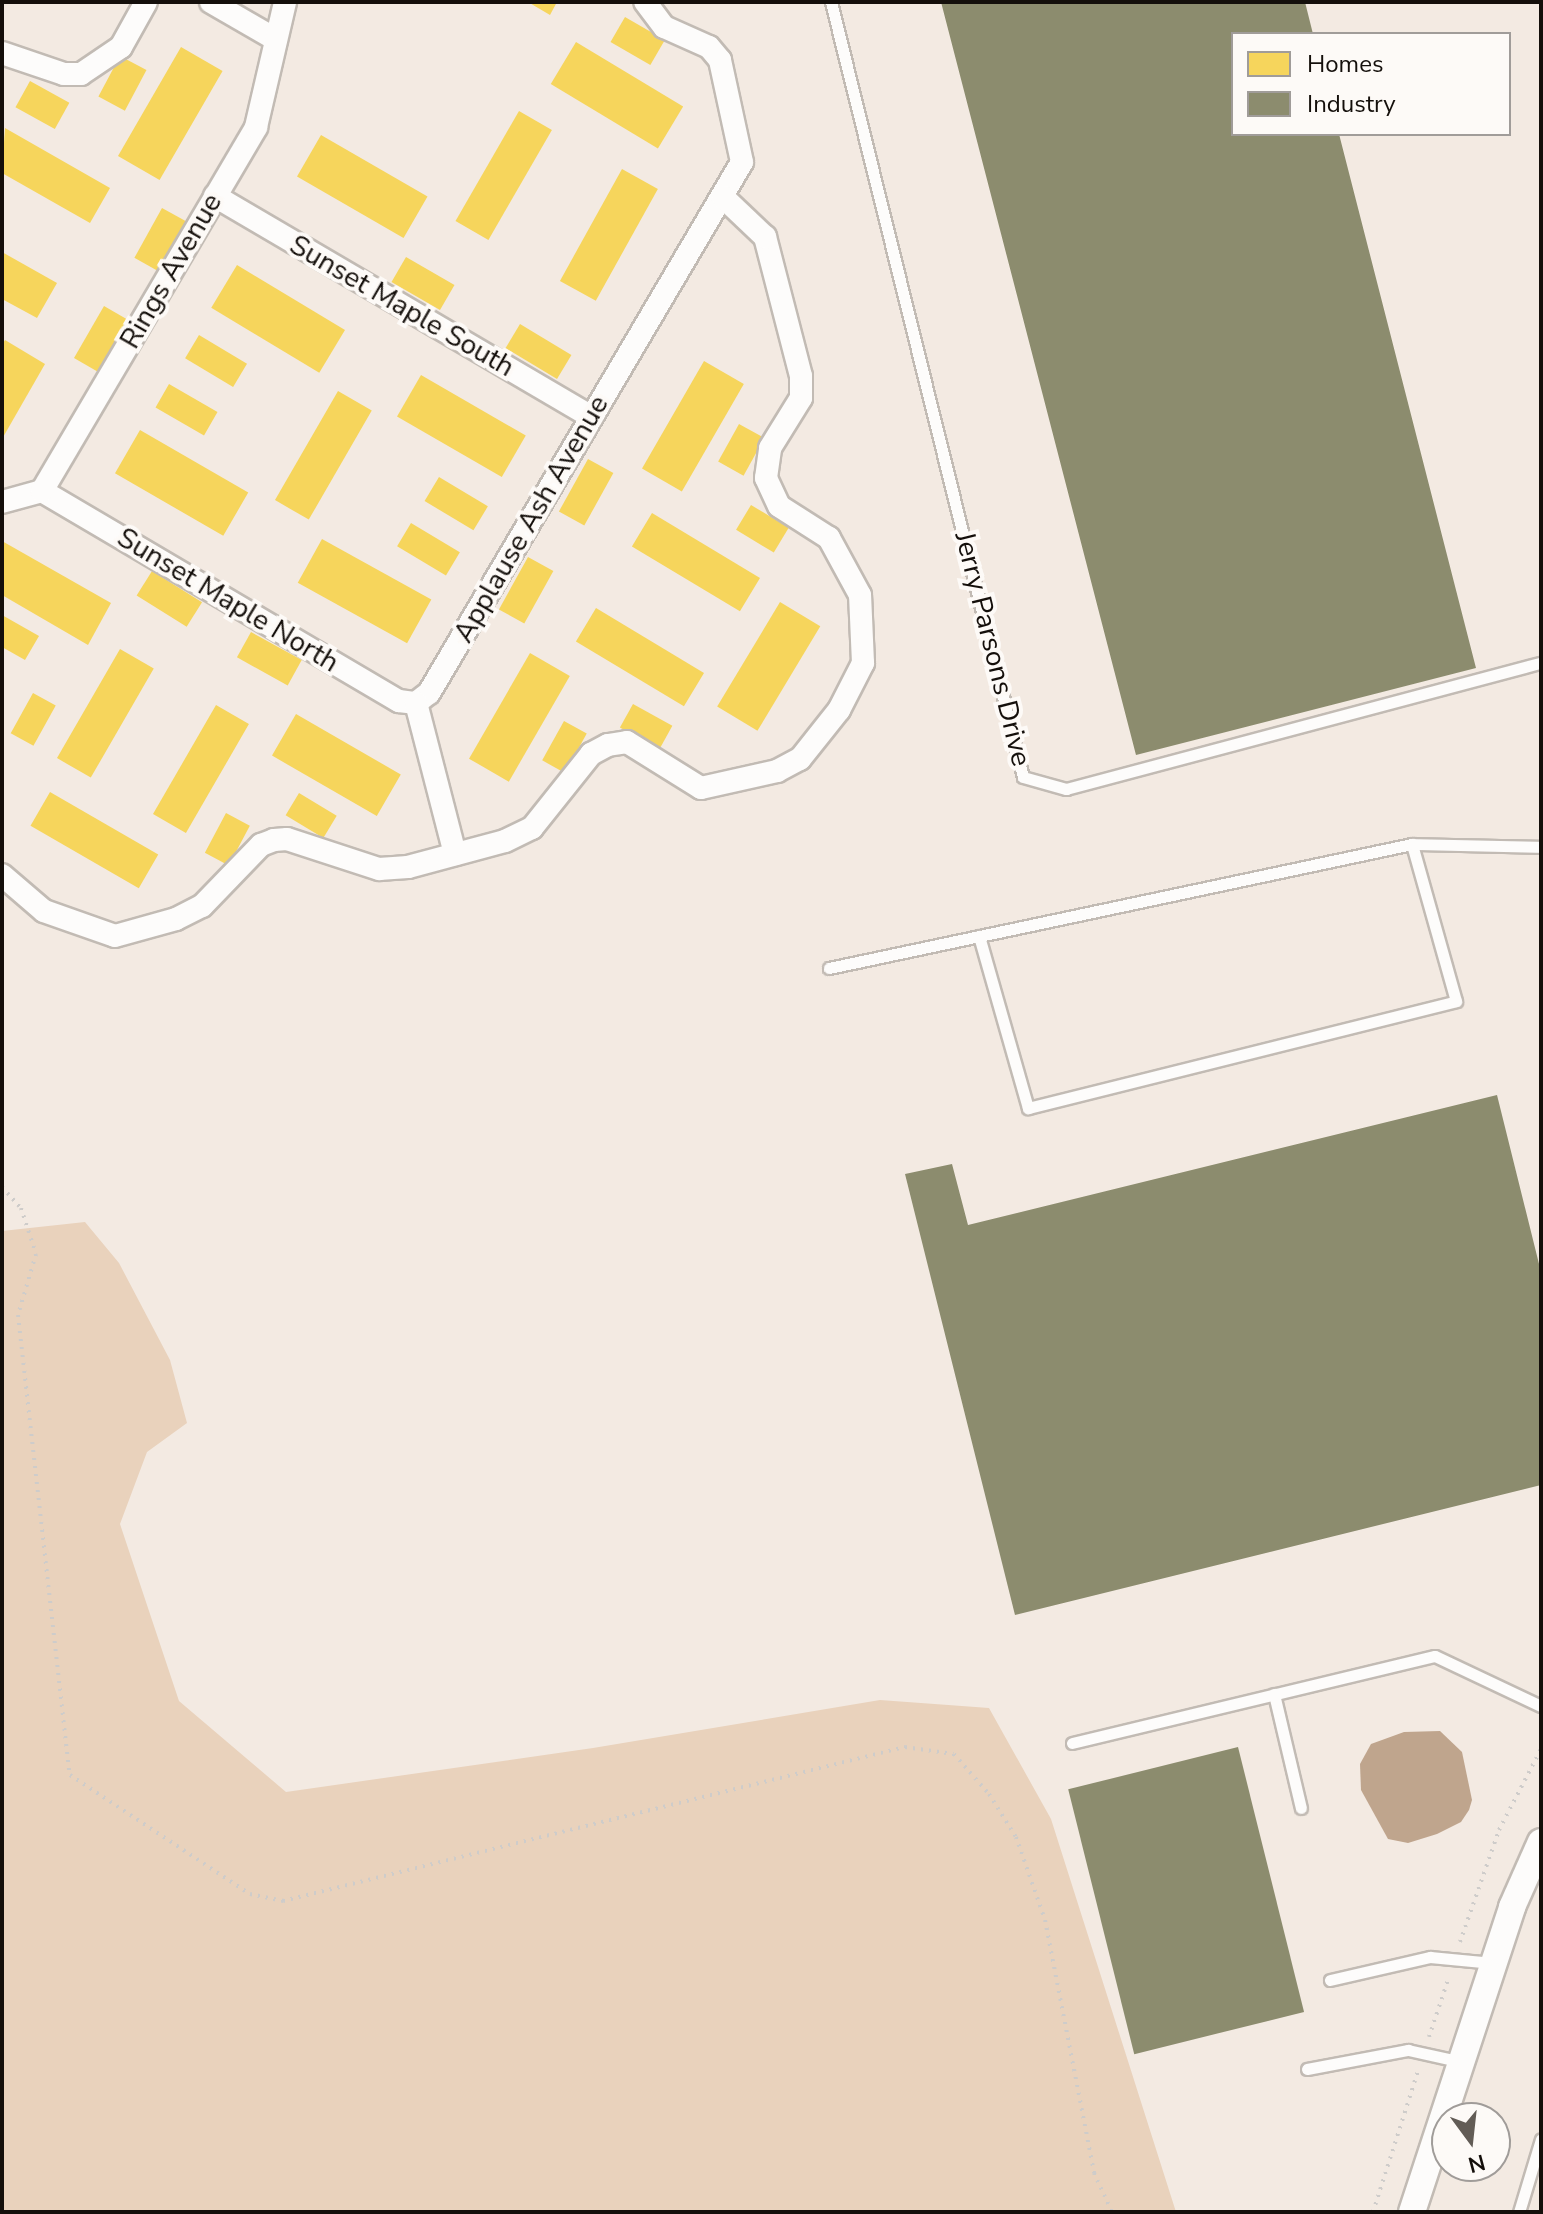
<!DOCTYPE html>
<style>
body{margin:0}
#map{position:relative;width:1543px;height:2214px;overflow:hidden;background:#f3eae2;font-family:"Nunito Sans",sans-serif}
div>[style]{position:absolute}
.green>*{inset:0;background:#e9d2bc}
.water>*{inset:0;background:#bfa58d}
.homes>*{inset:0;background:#f6d55c;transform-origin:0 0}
.industry>*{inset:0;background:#8c8c6e;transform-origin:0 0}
.path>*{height:4px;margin-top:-2px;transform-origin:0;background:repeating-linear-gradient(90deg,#ceccca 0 2px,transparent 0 8px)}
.roads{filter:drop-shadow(2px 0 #c2bbb4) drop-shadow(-2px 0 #c2bbb4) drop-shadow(0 2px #c2bbb4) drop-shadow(0 -2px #c2bbb4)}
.service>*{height:11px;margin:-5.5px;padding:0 5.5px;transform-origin:5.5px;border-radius:5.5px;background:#fdfcfb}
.minor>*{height:22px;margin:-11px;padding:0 11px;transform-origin:11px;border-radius:11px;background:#fdfcfb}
.tertiary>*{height:26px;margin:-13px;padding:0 13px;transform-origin:13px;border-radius:13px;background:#fdfcfb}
span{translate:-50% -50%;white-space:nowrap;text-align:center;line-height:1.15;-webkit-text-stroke:8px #fdfaf7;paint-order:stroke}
.street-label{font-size:28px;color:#140f0b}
.frame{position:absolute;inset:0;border:4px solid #140f0b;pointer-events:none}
.legend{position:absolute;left:1231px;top:32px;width:280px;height:104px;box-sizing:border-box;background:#fdfaf7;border:2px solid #a09c99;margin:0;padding:10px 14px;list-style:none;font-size:24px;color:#140f0b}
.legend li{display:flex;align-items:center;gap:16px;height:40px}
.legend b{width:40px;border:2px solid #a09c99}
.north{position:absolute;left:1431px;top:2102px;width:80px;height:80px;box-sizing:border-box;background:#fdfaf7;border:2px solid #a09c99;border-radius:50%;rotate:165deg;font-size:22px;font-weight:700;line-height:32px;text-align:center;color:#140f0b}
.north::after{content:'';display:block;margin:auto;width:28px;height:36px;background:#625c56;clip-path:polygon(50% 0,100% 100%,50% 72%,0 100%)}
</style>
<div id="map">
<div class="green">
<i style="clip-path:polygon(85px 1222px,119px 1263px,170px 1360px,187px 1423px,147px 1452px,120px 1524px,179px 1701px,286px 1792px,593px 1748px,880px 1700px,989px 1708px,1051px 1819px,1176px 2212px,2px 2212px,2px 1231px)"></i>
</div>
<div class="water">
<i style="clip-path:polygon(1440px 1731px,1462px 1752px,1472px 1800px,1469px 1810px,1461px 1822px,1437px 1834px,1408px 1843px,1388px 1839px,1361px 1790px,1360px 1764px,1371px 1744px,1404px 1732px)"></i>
</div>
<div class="homes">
<i style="clip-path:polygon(528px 2px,557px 2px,550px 15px)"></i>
<i style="left:625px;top:17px;width:46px;height:29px;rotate:30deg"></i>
<i style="left:576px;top:42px;width:125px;height:49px;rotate:31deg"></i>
<i style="left:181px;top:47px;width:48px;height:126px;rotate:30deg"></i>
<i style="left:120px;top:56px;width:30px;height:46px;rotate:28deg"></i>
<i style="left:30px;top:81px;width:45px;height:30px;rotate:29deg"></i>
<i style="left:519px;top:111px;width:38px;height:127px;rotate:30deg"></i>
<i style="clip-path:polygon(5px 128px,110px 188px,90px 223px,2px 173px)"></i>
<i style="left:321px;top:135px;width:123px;height:48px;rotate:30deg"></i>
<i style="left:622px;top:169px;width:41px;height:128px;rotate:29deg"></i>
<i style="left:162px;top:208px;width:29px;height:57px;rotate:29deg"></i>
<i style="clip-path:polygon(2px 252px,57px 283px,37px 318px,2px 299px)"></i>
<i style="left:406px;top:257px;width:56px;height:29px;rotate:30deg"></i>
<i style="left:237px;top:265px;width:126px;height:50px;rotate:31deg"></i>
<i style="left:104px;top:306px;width:28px;height:60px;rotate:30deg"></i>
<i style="left:520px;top:324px;width:60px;height:28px;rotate:31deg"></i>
<i style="left:199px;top:335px;width:56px;height:27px;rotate:31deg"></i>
<i style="clip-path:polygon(5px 340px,45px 364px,2px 439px,2px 345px)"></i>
<i style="left:704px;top:361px;width:46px;height:124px;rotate:30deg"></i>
<i style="left:421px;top:375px;width:121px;height:48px;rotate:30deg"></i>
<i style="left:169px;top:384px;width:56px;height:27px;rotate:30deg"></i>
<i style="left:338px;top:391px;width:39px;height:126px;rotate:30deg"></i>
<i style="left:739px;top:424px;width:29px;height:43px;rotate:29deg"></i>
<i style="left:140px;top:430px;width:125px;height:50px;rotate:30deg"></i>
<i style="left:588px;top:459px;width:29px;height:60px;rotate:29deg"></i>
<i style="left:439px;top:477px;width:57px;height:28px;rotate:31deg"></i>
<i style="left:751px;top:505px;width:44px;height:29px;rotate:31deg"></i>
<i style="left:652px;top:513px;width:126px;height:39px;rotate:31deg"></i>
<i style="left:411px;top:523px;width:57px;height:27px;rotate:31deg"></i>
<i style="left:322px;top:539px;width:125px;height:50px;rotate:29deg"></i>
<i style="clip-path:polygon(2px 541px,111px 603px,88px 645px,2px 595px)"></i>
<i style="left:528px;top:557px;width:29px;height:60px;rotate:29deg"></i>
<i style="left:152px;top:571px;width:59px;height:29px;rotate:32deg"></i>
<i style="left:780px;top:602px;width:47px;height:122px;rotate:31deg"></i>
<i style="left:596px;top:608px;width:126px;height:39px;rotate:31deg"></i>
<i style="clip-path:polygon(2px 615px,39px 636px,25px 660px,2px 647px)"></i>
<i style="left:251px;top:632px;width:58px;height:29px;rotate:29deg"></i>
<i style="left:120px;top:649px;width:39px;height:126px;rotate:30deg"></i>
<i style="left:530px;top:653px;width:46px;height:122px;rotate:30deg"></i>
<i style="left:33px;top:693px;width:26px;height:46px;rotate:29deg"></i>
<i style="left:633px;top:704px;width:45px;height:27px;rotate:29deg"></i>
<i style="left:216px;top:705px;width:38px;height:126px;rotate:30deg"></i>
<i style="left:296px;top:714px;width:121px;height:48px;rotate:30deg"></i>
<i style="left:564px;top:721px;width:26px;height:45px;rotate:29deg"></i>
<i style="left:50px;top:792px;width:125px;height:39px;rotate:30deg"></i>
<i style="left:299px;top:793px;width:44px;height:26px;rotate:31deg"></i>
<i style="left:226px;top:813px;width:27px;height:45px;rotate:28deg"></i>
</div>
<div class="industry">
<i style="clip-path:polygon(941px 2px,1305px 2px,1313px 34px,1233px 34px,1233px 134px,1339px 134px,1476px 668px,1136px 755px)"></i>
<i style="clip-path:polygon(1497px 1095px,1541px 1272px,1541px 1485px,1015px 1615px,905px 1174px,952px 1164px,968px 1225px)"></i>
<i style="left:1238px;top:1747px;width:273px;height:175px;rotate:76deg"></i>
</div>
<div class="path">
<i style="left:2px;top:1187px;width:28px;rotate:48deg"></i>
<i style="left:21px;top:1208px;width:48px;rotate:71.9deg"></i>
<i style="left:36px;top:1254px;width:64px;rotate:106.4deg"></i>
<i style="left:18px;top:1315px;width:463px;rotate:83.6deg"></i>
<i style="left:70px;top:1775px;width:216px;rotate:33.5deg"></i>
<i style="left:250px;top:1894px;width:34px;rotate:12deg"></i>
<i style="left:283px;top:1901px;width:641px;rotate:-13.91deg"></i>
<i style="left:905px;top:1747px;width:49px;rotate:8.1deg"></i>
<i style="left:954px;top:1754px;width:53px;rotate:48.8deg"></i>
<i style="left:989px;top:1794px;width:51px;rotate:57.9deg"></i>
<i style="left:1016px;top:1837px;width:88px;rotate:70.7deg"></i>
<i style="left:1045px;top:1920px;width:258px;rotate:79deg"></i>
<i style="left:1094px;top:2173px;width:43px;rotate:65.2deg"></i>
<i style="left:1460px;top:1942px;width:119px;rotate:-70.8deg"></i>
<i style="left:1499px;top:1830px;width:91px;rotate:-62.6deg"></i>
<i style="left:1429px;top:2037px;width:63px;rotate:-71.6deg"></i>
<i style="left:1373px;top:2212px;width:151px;rotate:-72.3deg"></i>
</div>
<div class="roads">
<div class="service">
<i style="left:831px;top:2px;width:798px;rotate:76.09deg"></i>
<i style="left:1023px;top:777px;width:45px;rotate:15.6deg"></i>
<i style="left:1066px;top:789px;width:491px;rotate:-14.9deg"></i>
<i style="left:979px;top:936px;width:179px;rotate:74.1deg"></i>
<i style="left:1028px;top:1108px;width:441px;rotate:-14deg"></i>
<i style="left:1456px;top:1001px;width:163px;rotate:-105.7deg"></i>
<i style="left:829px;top:968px;width:596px;rotate:-12.01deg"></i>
<i style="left:1412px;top:844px;width:129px;rotate:1.3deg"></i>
<i style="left:1274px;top:1694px;width:117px;rotate:76.7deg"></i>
<i style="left:1072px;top:1743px;width:373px;rotate:-13.5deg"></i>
<i style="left:1435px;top:1656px;width:117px;rotate:25.3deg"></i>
<i style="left:1330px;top:1980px;width:103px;rotate:-13deg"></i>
<i style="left:1430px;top:1957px;width:63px;rotate:5.4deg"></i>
<i style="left:1307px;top:2069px;width:103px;rotate:-10.7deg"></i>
<i style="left:1408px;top:2050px;width:55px;rotate:12.5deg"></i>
<i style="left:1519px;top:2212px;width:76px;rotate:-73.2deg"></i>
</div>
<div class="minor">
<i style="left:211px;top:2px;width:74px;rotate:30deg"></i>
<i style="left:2px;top:53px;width:65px;rotate:18.7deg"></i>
<i style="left:64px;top:74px;width:17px"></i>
<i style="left:81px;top:74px;width:48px;rotate:-34deg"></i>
<i style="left:121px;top:47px;width:51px;rotate:-60.9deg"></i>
<i style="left:215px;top:196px;width:435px;rotate:30.4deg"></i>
<i style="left:42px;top:491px;width:414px;rotate:30.5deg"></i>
<i style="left:399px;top:701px;width:17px;rotate:7deg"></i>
<i style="left:2px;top:502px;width:41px;rotate:-15.4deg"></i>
<i style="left:42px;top:491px;width:422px;rotate:-59.5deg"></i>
<i style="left:256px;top:127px;width:128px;rotate:-76.9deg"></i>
<i style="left:416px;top:703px;width:16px;rotate:-38deg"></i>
<i style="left:429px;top:693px;width:616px;rotate:-59.48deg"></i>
<i style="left:742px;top:162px;width:104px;rotate:-102.2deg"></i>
<i style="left:720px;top:60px;width:17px;rotate:-130deg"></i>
<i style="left:709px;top:47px;width:49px;rotate:-156deg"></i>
<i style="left:664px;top:27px;width:31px;rotate:-127deg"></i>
<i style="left:416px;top:703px;width:156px;rotate:75.5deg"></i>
<i style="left:2px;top:875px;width:55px;rotate:40.6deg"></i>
<i style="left:44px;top:911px;width:75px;rotate:19.4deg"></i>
<i style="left:115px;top:936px;width:63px;rotate:-15.6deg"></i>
<i style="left:176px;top:919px;width:29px;rotate:-27deg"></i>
<i style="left:202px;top:906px;width:85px;rotate:-46deg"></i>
<i style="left:261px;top:845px;width:14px;rotate:-21deg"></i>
<i style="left:274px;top:840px;width:13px;rotate:-4deg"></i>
<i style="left:287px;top:839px;width:97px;rotate:18.1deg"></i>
<i style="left:379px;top:869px;width:29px;rotate:-4deg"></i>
<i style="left:408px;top:867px;width:100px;rotate:-15deg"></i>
<i style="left:505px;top:841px;width:30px;rotate:-26deg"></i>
<i style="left:532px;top:828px;width:95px;rotate:-51.4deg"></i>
<i style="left:591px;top:754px;width:19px;rotate:-28deg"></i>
<i style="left:608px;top:745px;width:19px;rotate:-9deg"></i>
<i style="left:627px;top:742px;width:87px;rotate:31.9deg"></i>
<i style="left:701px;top:788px;width:78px;rotate:-12.6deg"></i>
<i style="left:777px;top:771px;width:26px;rotate:-28deg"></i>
<i style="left:800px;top:759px;width:63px;rotate:-51.5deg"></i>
<i style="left:839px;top:710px;width:53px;rotate:-62.9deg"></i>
<i style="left:863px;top:663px;width:68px;rotate:-92.5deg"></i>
<i style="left:860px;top:595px;width:65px;rotate:-118.5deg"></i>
<i style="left:829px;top:538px;width:59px;rotate:-147.4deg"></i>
<i style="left:779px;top:506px;width:31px;rotate:-115deg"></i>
<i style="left:766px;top:478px;width:30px;rotate:-82deg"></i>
<i style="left:770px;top:448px;width:59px;rotate:-58.2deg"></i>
<i style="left:801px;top:398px;width:22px;rotate:-90deg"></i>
<i style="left:801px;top:376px;width:144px;rotate:-104.5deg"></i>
<i style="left:765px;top:237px;width:58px;rotate:-136.4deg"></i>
</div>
<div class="tertiary">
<i style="left:1412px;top:2212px;width:321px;rotate:-71.8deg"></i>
<i style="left:1512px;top:1907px;width:71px;rotate:-66deg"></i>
</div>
</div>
<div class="street-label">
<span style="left:171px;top:271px;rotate:-60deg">Rings Avenue</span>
<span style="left:402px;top:306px;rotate:30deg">Sunset Maple South</span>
<span style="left:531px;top:519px;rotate:-60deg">Applause Ash Avenue</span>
<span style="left:228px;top:600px;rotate:31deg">Sunset Maple North</span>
<span style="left:993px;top:649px;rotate:76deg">Jerry Parsons Drive</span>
</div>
<div class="frame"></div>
<ul class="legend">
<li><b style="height:22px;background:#f6d55c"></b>Homes</li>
<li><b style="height:22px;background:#8c8c6e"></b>Industry</li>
</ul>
<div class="north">N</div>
</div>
